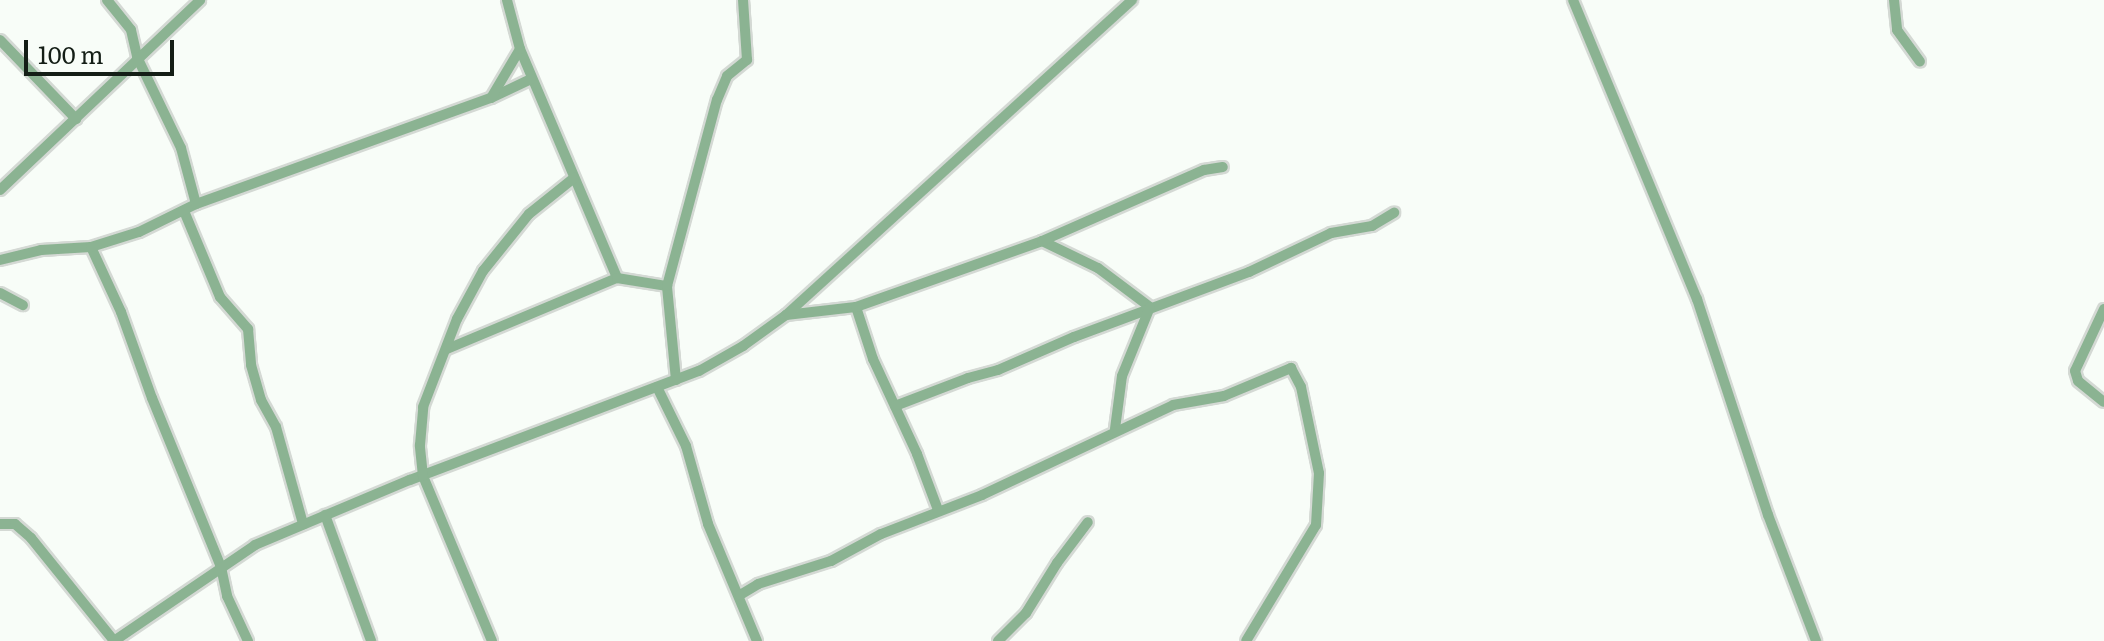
<!DOCTYPE html>
<style>
body{margin:0}
#map{position:relative;width:2104px;height:641px;overflow:hidden;background:#f8fdf8;font-family:Literata,serif}
div>[style]{position:absolute}
.roads{filter:drop-shadow(2px 0 #d4d9d4) drop-shadow(-2px 0 #d4d9d4) drop-shadow(0 2px #d4d9d4) drop-shadow(0 -2px #d4d9d4)}
.minor>*{height:10px;margin:-5px;padding:0 5px;transform-origin:5px;border-radius:5px;background:#8bb392}
span{translate:-50% -50%;white-space:nowrap;text-align:center;line-height:1.15;-webkit-text-stroke:8px #f8fdf8;paint-order:stroke}
.scale{position:absolute;left:24px;top:40px;width:150px;height:36px;box-sizing:border-box;border:4px solid #141e16;border-top:0;padding-left:10px;font-size:24px;line-height:28px;white-space:nowrap;color:#141e16;-webkit-text-stroke:6px #f8fdf8;paint-order:stroke}
</style>
<div id="map">
<div class="roads">
<div class="minor">
<i style="left:107px;top:0;width:38px;rotate:51deg"></i>
<i style="left:131px;top:30px;width:28px;rotate:77deg"></i>
<i style="left:137px;top:57px;width:101px;rotate:64.2deg"></i>
<i style="left:181px;top:148px;width:58px;rotate:75deg"></i>
<i style="left:1573px;top:0;width:324px;rotate:67.5deg"></i>
<i style="left:1697px;top:299px;width:227px;rotate:71.8deg"></i>
<i style="left:1768px;top:515px;width:135px;rotate:69.1deg"></i>
<i style="left:1894px;top:0;width:30px;rotate:84deg"></i>
<i style="left:1897px;top:30px;width:39px;rotate:54deg"></i>
<i style="left:0;top:40px;width:110px;rotate:46.1deg"></i>
<i style="left:520px;top:49px;width:249px;rotate:67deg"></i>
<i style="left:491px;top:98px;width:44px;rotate:-25.4deg"></i>
<i style="left:0;top:190px;width:276px;rotate:-43.5deg"></i>
<i style="left:184px;top:211px;width:93px;rotate:67.3deg"></i>
<i style="left:220px;top:297px;width:43px;rotate:48.8deg"></i>
<i style="left:248px;top:329px;width:36px;rotate:85deg"></i>
<i style="left:251px;top:365px;width:36px;rotate:74deg"></i>
<i style="left:261px;top:400px;width:31px;rotate:61deg"></i>
<i style="left:276px;top:427px;width:101px;rotate:74.4deg"></i>
<i style="left:1042px;top:241px;width:62px;rotate:25.7deg"></i>
<i style="left:1098px;top:268px;width:65px;rotate:36.9deg"></i>
<i style="left:91px;top:247px;width:72px;rotate:65.2deg"></i>
<i style="left:121px;top:312px;width:91px;rotate:70.2deg"></i>
<i style="left:152px;top:398px;width:183px;rotate:67.8deg"></i>
<i style="left:221px;top:567px;width:30px;rotate:78deg"></i>
<i style="left:227px;top:596px;width:50px;rotate:65deg"></i>
<i style="left:0;top:260px;width:42px;rotate:-13.7deg"></i>
<i style="left:41px;top:250px;width:50px;rotate:-3.4deg"></i>
<i style="left:91px;top:247px;width:50px;rotate:-17.4deg"></i>
<i style="left:139px;top:232px;width:64px;rotate:-26.2deg"></i>
<i style="left:196px;top:204px;width:313px;rotate:-19.8deg"></i>
<i style="left:491px;top:98px;width:57px;rotate:-59.4deg"></i>
<i style="left:520px;top:49px;width:51px;rotate:-104.9deg"></i>
<i style="left:0;top:293px;width:26px;rotate:28deg"></i>
<i style="left:856px;top:307px;width:55px;rotate:71.9deg"></i>
<i style="left:873px;top:359px;width:105px;rotate:65.1deg"></i>
<i style="left:917px;top:454px;width:60px;rotate:69.4deg"></i>
<i style="left:2104px;top:309px;width:68px;rotate:115.1deg"></i>
<i style="left:2075px;top:371px;width:10px;rotate:73deg"></i>
<i style="left:2078px;top:381px;width:33px;rotate:39deg"></i>
<i style="left:786px;top:315px;width:70px;rotate:-6.5deg"></i>
<i style="left:856px;top:307px;width:197px;rotate:-19.5deg"></i>
<i style="left:1042px;top:241px;width:177px;rotate:-23.7deg"></i>
<i style="left:1204px;top:170px;width:19px;rotate:-9deg"></i>
<i style="left:447px;top:349px;width:184px;rotate:-22.7deg"></i>
<i style="left:617px;top:278px;width:51px;rotate:9.1deg"></i>
<i style="left:676px;top:380px;width:94px;rotate:-95.5deg"></i>
<i style="left:667px;top:286px;width:193px;rotate:-75deg"></i>
<i style="left:717px;top:100px;width:26px;rotate:-67deg"></i>
<i style="left:727px;top:76px;width:26px;rotate:-39deg"></i>
<i style="left:747px;top:60px;width:60px;rotate:-93.8deg"></i>
<i style="left:657px;top:387px;width:66px;rotate:63.8deg"></i>
<i style="left:686px;top:446px;width:81px;rotate:74.2deg"></i>
<i style="left:708px;top:524px;width:127px;rotate:67.3deg"></i>
<i style="left:895px;top:406px;width:78px;rotate:-21deg"></i>
<i style="left:968px;top:378px;width:31px;rotate:-15deg"></i>
<i style="left:998px;top:370px;width:83px;rotate:-23.5deg"></i>
<i style="left:1074px;top:337px;width:187px;rotate:-20.4deg"></i>
<i style="left:1249px;top:272px;width:91px;rotate:-25.4deg"></i>
<i style="left:1331px;top:233px;width:42px;rotate:-9.7deg"></i>
<i style="left:1372px;top:226px;width:26px;rotate:-31deg"></i>
<i style="left:1115px;top:429px;width:53px;rotate:-82.5deg"></i>
<i style="left:1122px;top:376px;width:74px;rotate:-67.9deg"></i>
<i style="left:325px;top:515px;width:134px;rotate:69.9deg"></i>
<i style="left:0;top:524px;width:15px"></i>
<i style="left:15px;top:524px;width:21px;rotate:41deg"></i>
<i style="left:31px;top:538px;width:132px;rotate:51.1deg"></i>
<i style="left:740px;top:595px;width:21px;rotate:-31deg"></i>
<i style="left:758px;top:584px;width:77px;rotate:-17.5deg"></i>
<i style="left:831px;top:561px;width:57px;rotate:-28.4deg"></i>
<i style="left:881px;top:534px;width:108px;rotate:-21.1deg"></i>
<i style="left:982px;top:495px;width:211px;rotate:-25.2deg"></i>
<i style="left:1173px;top:405px;width:52px;rotate:-10deg"></i>
<i style="left:1224px;top:396px;width:73px;rotate:-22.7deg"></i>
<i style="left:1291px;top:368px;width:21px;rotate:62deg"></i>
<i style="left:1301px;top:387px;width:88px;rotate:78.2deg"></i>
<i style="left:1319px;top:473px;width:52px;rotate:93.3deg"></i>
<i style="left:1316px;top:525px;width:135px;rotate:121.1deg"></i>
<i style="left:114px;top:641px;width:171px;rotate:-34.2deg"></i>
<i style="left:255px;top:545px;width:168px;rotate:-22.8deg"></i>
<i style="left:410px;top:480px;width:309px;rotate:-20.7deg"></i>
<i style="left:699px;top:371px;width:51px;rotate:-29.6deg"></i>
<i style="left:743px;top:346px;width:53px;rotate:-35.8deg"></i>
<i style="left:786px;top:315px;width:468px;rotate:-42.3deg"></i>
<i style="left:492px;top:641px;width:179px;rotate:-112.7deg"></i>
<i style="left:423px;top:476px;width:31px;rotate:-96deg"></i>
<i style="left:420px;top:445px;width:38px;rotate:-85deg"></i>
<i style="left:423px;top:407px;width:94px;rotate:-68.9deg"></i>
<i style="left:457px;top:319px;width:55px;rotate:-61.6deg"></i>
<i style="left:483px;top:271px;width:73px;rotate:-51.1deg"></i>
<i style="left:529px;top:214px;width:58px;rotate:-38.7deg"></i>
<i style="left:998px;top:641px;width:40px;rotate:-45deg"></i>
<i style="left:1026px;top:613px;width:59px;rotate:-58.2deg"></i>
<i style="left:1057px;top:563px;width:51px;rotate:-52.9deg"></i>
</div>
</div>
<div class="scale">100 m</div>
</div>
